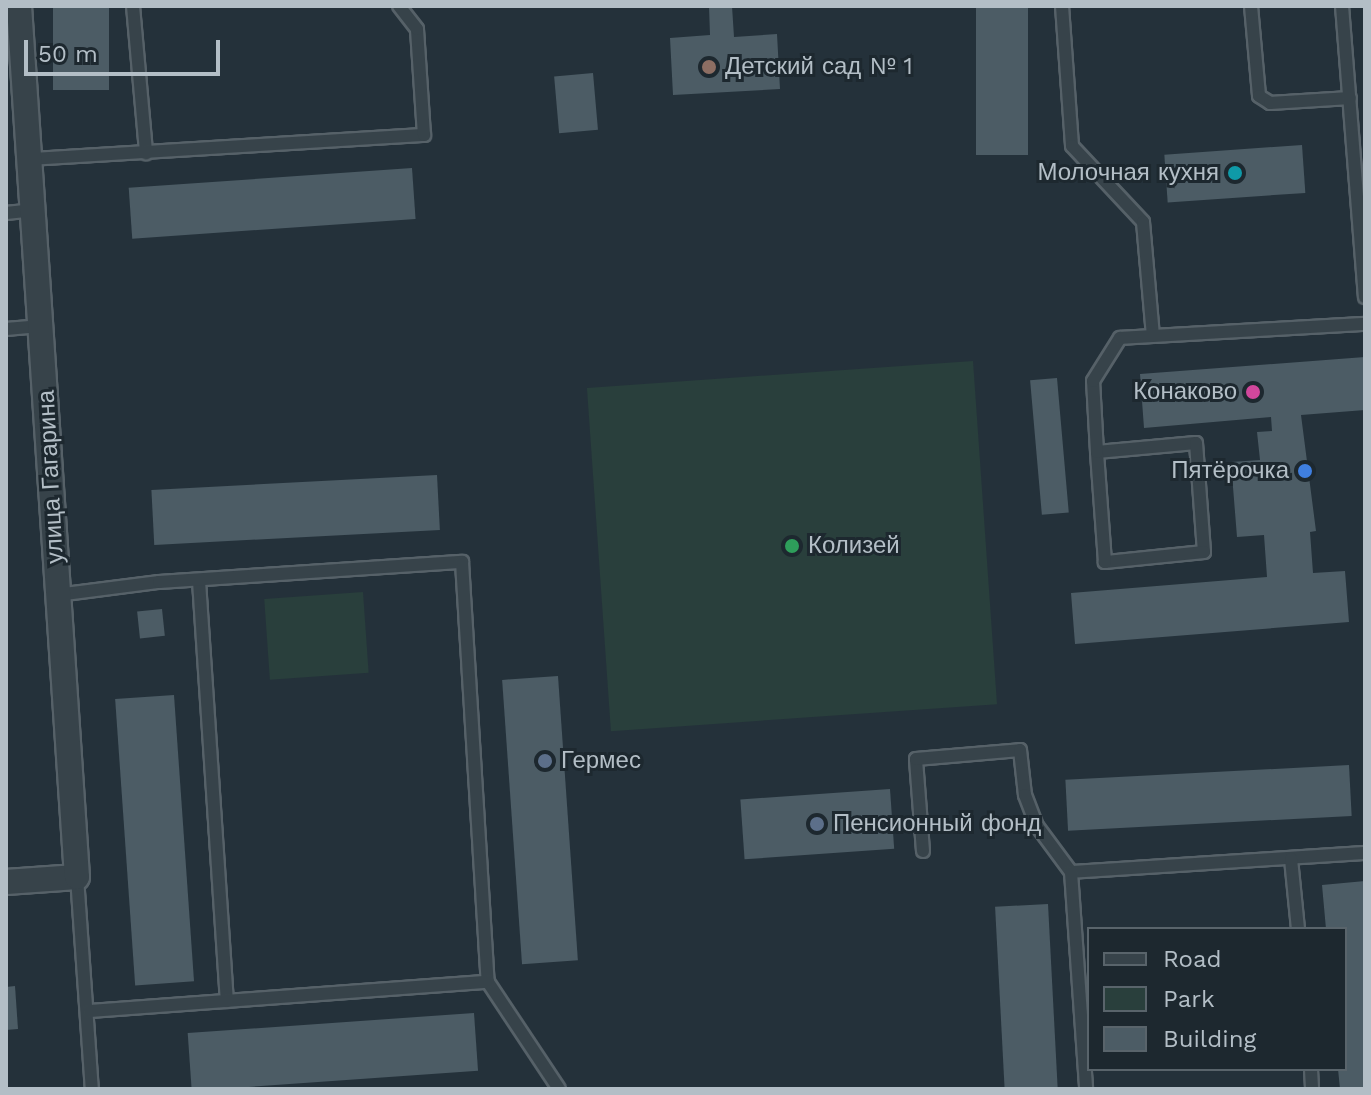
<!DOCTYPE html>
<meta charset="utf-8">
<style>
body{margin:0}
#map{position:relative;width:1371px;height:1095px;overflow:hidden;background:#24313a;font-family:"Work Sans",sans-serif}
div>[style]{position:absolute}
.green>*{inset:0;background:#293f3c;transform-origin:0 0}
.building>*{inset:0;background:#4c5c65;transform-origin:0 0}
.roads{filter:drop-shadow(2px 0 #566168) drop-shadow(-2px 0 #566168) drop-shadow(0 2px #566168) drop-shadow(0 -2px #566168)}
.service>*{height:12px;margin:-6px;padding:0 6px;transform-origin:6px;border-radius:6px;background:#37434a}
.minor>*{height:24px;margin:-12px;padding:0 12px;transform-origin:12px;border-radius:12px;background:#37434a}
.dots>*{width:22px;height:22px;translate:-50% -50%;box-sizing:border-box;border:4px solid #1d282f;border-radius:50%}
span{translate:-50% -50%;white-space:nowrap;text-align:center;line-height:1.15;-webkit-text-stroke:6px #1d282f;paint-order:stroke}
.poi-label{font-size:24px;color:#b3bec6}
.left{translate:0 -50%;text-align:left}
.right{translate:-100% -50%;text-align:right}
.street-label{font-size:24px;color:#b3bec6}
.frame{position:absolute;inset:0;border:8px solid #b3bec6;pointer-events:none}
.legend{position:absolute;left:1087px;top:927px;width:260px;height:144px;box-sizing:border-box;background:#1d282f;border:2px solid #59646b;margin:0;padding:10px 14px;list-style:none;font-size:24px;color:#b3bec6}
.legend li{display:flex;align-items:center;gap:16px;height:40px}
.legend b{width:40px;border:2px solid #59646b}
.scale{position:absolute;left:24px;top:40px;width:196px;height:36px;box-sizing:border-box;border:4px solid #b3bec6;border-top:0;padding-left:10px;font-size:24px;line-height:28px;white-space:nowrap;color:#b3bec6;-webkit-text-stroke:6px #1d282f;paint-order:stroke}
</style>
<div id="map">
<div class="green">
<i style="left:973px;top:361px;width:344px;height:387px;rotate:86deg"></i>
<i style="left:363px;top:592px;width:81px;height:99px;rotate:86deg"></i>
</div>
<div class="building">
<i style="left:53px;top:6px;width:56px;height:84px"></i>
<i style="clip-path:polygon(709px 6px,732px 6px,734px 37px,777px 34px,780px 89px,673px 95px,670px 38px,710px 35px)"></i>
<i style="left:976px;top:6px;width:52px;height:149px"></i>
<i style="left:593px;top:73px;width:57px;height:39px;rotate:85deg"></i>
<i style="left:1302px;top:145px;width:48px;height:138px;rotate:86deg"></i>
<i style="left:412px;top:168px;width:51px;height:284px;rotate:86deg"></i>
<i style="clip-path:polygon(1365px 357px,1365px 410px,1301px 415px,1316px 531px,1310px 532px,1313px 573px,1345px 571px,1349px 622px,1075px 644px,1071px 593px,1267px 577px,1264px 535px,1237px 537px,1231px 462px,1260px 460px,1257px 432px,1272px 431px,1271px 417px,1144px 428px,1140px 374px)"></i>
<i style="left:1057px;top:378px;width:135px;height:27px;rotate:85deg"></i>
<i style="left:437px;top:475px;width:55px;height:286px;rotate:87deg"></i>
<i style="left:162px;top:609px;width:27px;height:25px;rotate:84deg"></i>
<i style="left:558px;top:676px;width:285px;height:56px;rotate:86deg"></i>
<i style="left:174px;top:695px;width:287px;height:59px;rotate:86deg"></i>
<i style="left:1349px;top:765px;width:51px;height:284px;rotate:87deg"></i>
<i style="left:890px;top:789px;width:60px;height:150px;rotate:86deg"></i>
<i style="clip-path:polygon(1365px 881px,1365px 1089px,1340px 1089px,1338px 1069px,1345px 1069px,1345px 929px,1326px 929px,1322px 885px)"></i>
<i style="left:1048px;top:904px;width:185px;height:53px;rotate:87deg"></i>
<i style="clip-path:polygon(15px 986px,18px 1029px,6px 1030px,6px 987px)"></i>
<i style="left:474px;top:1013px;width:58px;height:287px;rotate:86deg"></i>
</div>
<div class="roads">
<div class="service">
<i style="left:133px;top:6px;width:148px;rotate:84.9deg"></i>
<i style="left:1062px;top:6px;width:140px;rotate:85.9deg"></i>
<i style="left:1072px;top:146px;width:104px;rotate:46.9deg"></i>
<i style="left:1143px;top:222px;width:114px;rotate:85deg"></i>
<i style="left:1251px;top:6px;width:90px;rotate:84.9deg"></i>
<i style="left:1259px;top:96px;width:13px;rotate:32deg"></i>
<i style="left:1270px;top:103px;width:80px;rotate:-3.6deg"></i>
<i style="left:1342px;top:6px;width:292px;rotate:85.5deg"></i>
<i style="left:31px;top:159px;width:394px;rotate:-3.5deg"></i>
<i style="left:424px;top:135px;width:106px;rotate:-93.8deg"></i>
<i style="left:417px;top:29px;width:29px;rotate:-128deg"></i>
<i style="left:6px;top:213px;width:29px;rotate:-6deg"></i>
<i style="left:6px;top:329px;width:36px;rotate:-5deg"></i>
<i style="left:1097px;top:452px;width:99px;rotate:-5.2deg"></i>
<i style="left:1196px;top:443px;width:109px;rotate:85.8deg"></i>
<i style="left:1204px;top:552px;width:100px;rotate:174.2deg"></i>
<i style="left:1105px;top:562px;width:110px;rotate:-94.2deg"></i>
<i style="left:1097px;top:452px;width:71px;rotate:-93.2deg"></i>
<i style="left:1093px;top:381px;width:51px;rotate:-57.9deg"></i>
<i style="left:1120px;top:338px;width:245px;rotate:-3.3deg"></i>
<i style="left:199px;top:581px;width:421px;rotate:86.2deg"></i>
<i style="left:57px;top:595px;width:103px;rotate:-7.3deg"></i>
<i style="left:159px;top:582px;width:304px;rotate:-3.8deg"></i>
<i style="left:462px;top:562px;width:421px;rotate:86.5deg"></i>
<i style="left:488px;top:982px;width:128px;rotate:56.4deg"></i>
<i style="left:923px;top:851px;width:92px;rotate:-94.4deg"></i>
<i style="left:916px;top:759px;width:104px;rotate:-4.9deg"></i>
<i style="left:1020px;top:750px;width:45px;rotate:83.7deg"></i>
<i style="left:1025px;top:795px;width:33px;rotate:69deg"></i>
<i style="left:1037px;top:826px;width:57px;rotate:53.5deg"></i>
<i style="left:1071px;top:872px;width:295px;rotate:-3.7deg"></i>
<i style="left:1291px;top:859px;width:70px;rotate:84.3deg"></i>
<i style="left:1071px;top:872px;width:218px;rotate:86deg"></i>
<i style="left:77px;top:877px;width:213px;rotate:86deg"></i>
<i style="left:89px;top:1011px;width:400px;rotate:-4.2deg"></i>
<i style="left:1311px;top:1069px;width:20px;rotate:87deg"></i>
</div>
<div class="minor">
<i style="left:6px;top:882px;width:71px;rotate:-4deg"></i>
<i style="left:77px;top:877px;width:873px;rotate:-93.81deg"></i>
</div>
</div>
<div class="dots">
<i style="left:709px;top:67px;background:#8d6e63"></i>
<i style="left:1235px;top:173px;background:#0f9aa8"></i>
<i style="left:1253px;top:392px;background:#d1479c"></i>
<i style="left:1305px;top:471px;background:#3f7fe0"></i>
<i style="left:792px;top:546px;background:#2e9e5b"></i>
<i style="left:545px;top:761px;background:#5c6f8a"></i>
<i style="left:817px;top:824px;background:#5c6f8a"></i>
</div>
<div class="poi-label">
<span class="left" style="left:725px;top:67px">Детский сад № 1</span>
<span class="right" style="left:1219px;top:173px">Молочная кухня</span>
<span class="right" style="left:1237px;top:392px">Конаково</span>
<span class="right" style="left:1289px;top:471px">Пятёрочка</span>
<span class="left" style="left:808px;top:546px">Колизей</span>
<span class="left" style="left:561px;top:761px">Гермес</span>
<span class="left" style="left:833px;top:824px">Пенсионный фонд</span>
</div>
<div class="street-label">
<span style="left:51px;top:477px;rotate:-93deg">улица Гагарина</span>
</div>
<div class="frame"></div>
<ul class="legend">
<li><b style="height:10px;background:#37434a"></b>Road</li>
<li><b style="height:22px;background:#293f3c"></b>Park</li>
<li><b style="height:22px;background:#4c5c65"></b>Building</li>
</ul>
<div class="scale">50 m</div>
</div>
